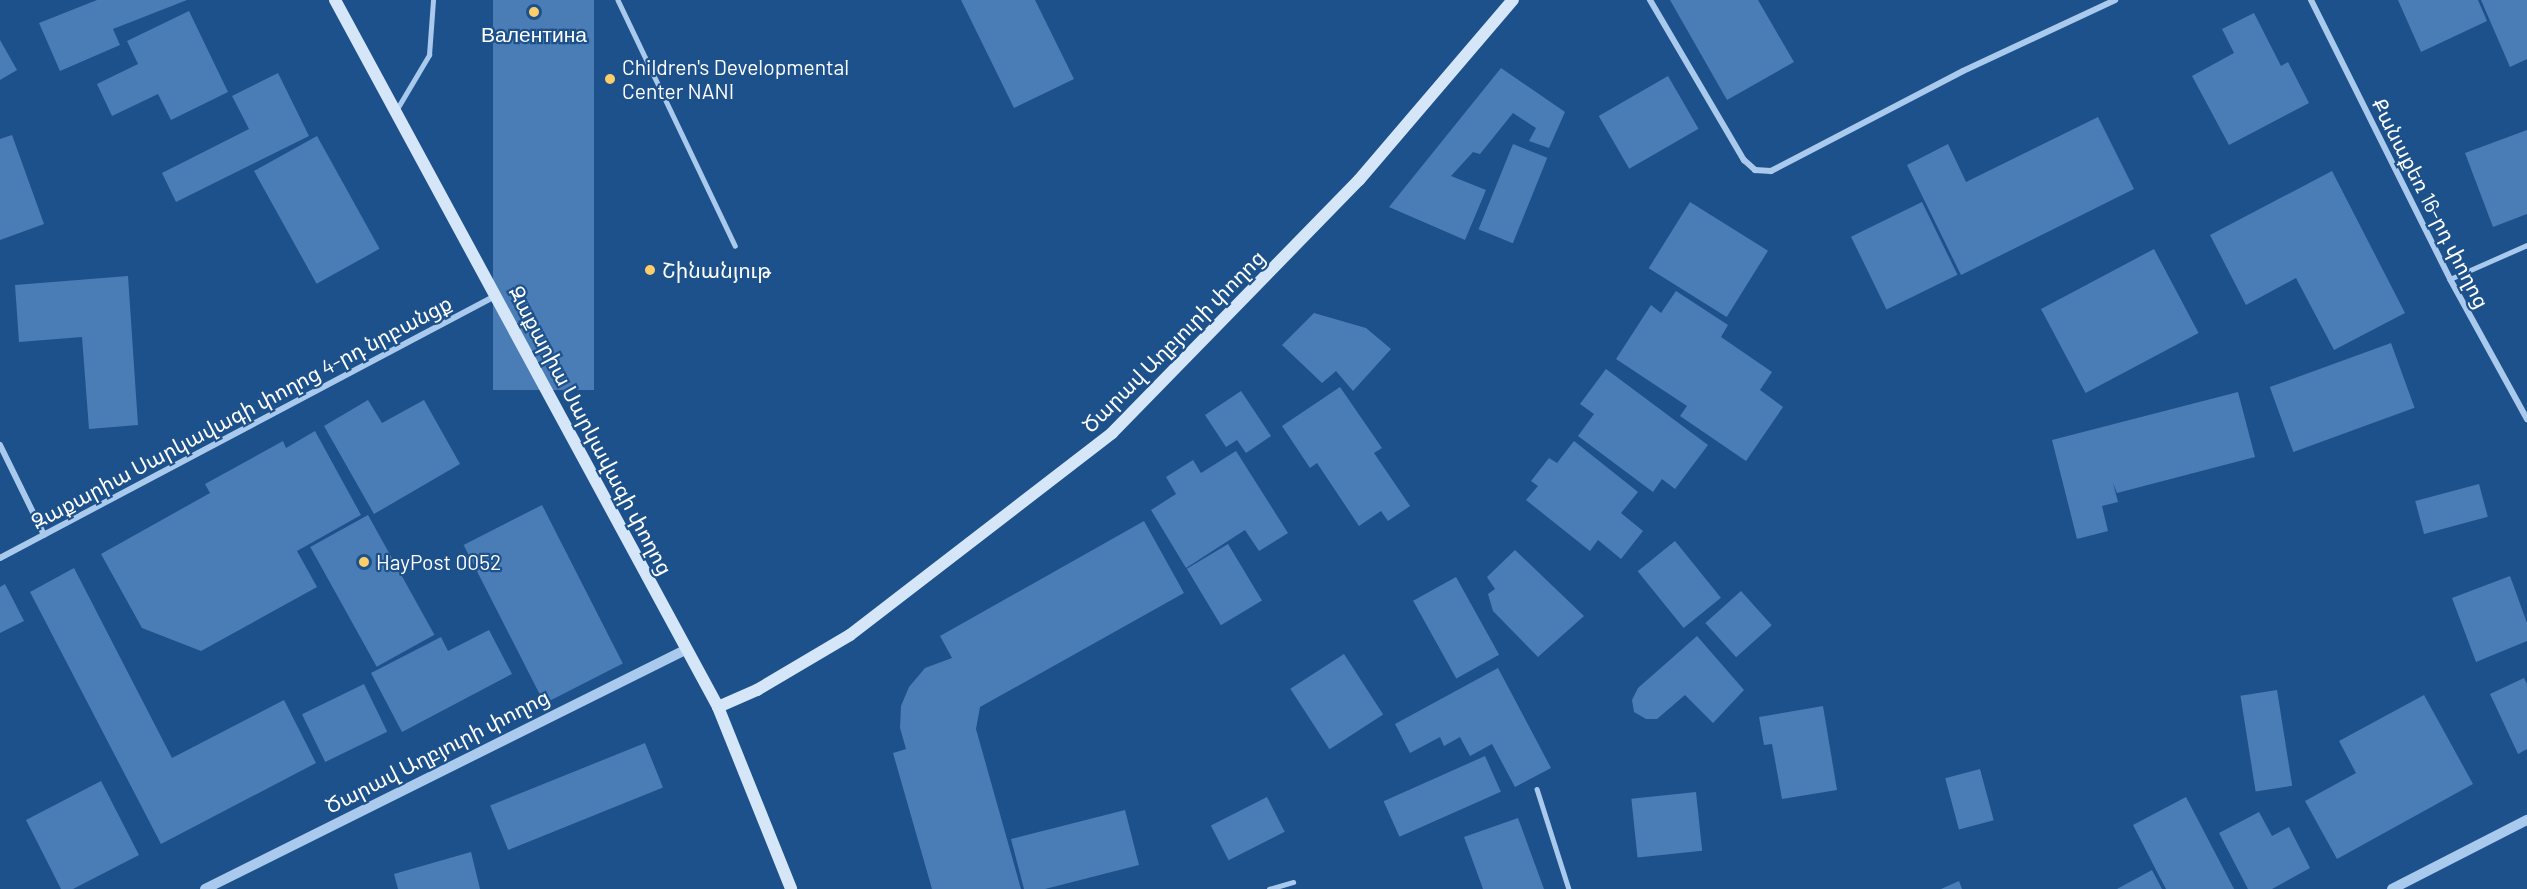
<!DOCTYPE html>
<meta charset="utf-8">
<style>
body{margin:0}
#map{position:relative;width:2527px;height:889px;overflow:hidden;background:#1d518c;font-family:Barlow,"Noto Sans Armenian",sans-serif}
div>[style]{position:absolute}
.building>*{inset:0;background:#4a7db6;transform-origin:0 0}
.service>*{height:4.5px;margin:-2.25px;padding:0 2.25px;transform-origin:2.25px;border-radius:2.25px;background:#aacaed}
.minor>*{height:6px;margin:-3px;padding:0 3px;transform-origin:3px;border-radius:3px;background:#aacaed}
.tertiary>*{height:10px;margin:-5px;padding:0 5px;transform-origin:5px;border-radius:5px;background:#aacaed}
.secondary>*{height:12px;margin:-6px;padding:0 6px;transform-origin:6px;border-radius:6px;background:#d6e6f9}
.dots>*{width:16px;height:16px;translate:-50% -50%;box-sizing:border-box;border:3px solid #1d518c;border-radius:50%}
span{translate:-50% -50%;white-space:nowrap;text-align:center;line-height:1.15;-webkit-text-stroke:4.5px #1d518c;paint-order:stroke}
.poi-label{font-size:21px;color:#fff}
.left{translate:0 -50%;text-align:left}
.street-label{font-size:21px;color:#fff}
</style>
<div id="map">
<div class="building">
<i style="clip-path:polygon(97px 0,187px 0,113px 29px,120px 45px,60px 71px,39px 23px)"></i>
<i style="left:493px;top:0;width:101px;height:390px"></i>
<i style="clip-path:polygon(961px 0,1035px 0,1074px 79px,1014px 108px)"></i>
<i style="clip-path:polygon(1670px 0,1758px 0,1794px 62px,1727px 100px)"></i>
<i style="clip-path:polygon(2398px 0,2478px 0,2487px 21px,2421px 52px)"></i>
<i style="clip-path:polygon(2481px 0,2527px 0,2527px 59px,2510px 67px)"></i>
<i style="clip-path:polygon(189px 11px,228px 92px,171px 120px,158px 94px,112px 116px,97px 84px,138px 64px,127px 41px)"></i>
<i style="clip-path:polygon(2254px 13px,2281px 66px,2288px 62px,2309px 103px,2229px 145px,2192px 76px,2234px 53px,2222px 29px)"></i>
<i style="clip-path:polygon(0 40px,17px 70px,0 80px)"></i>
<i style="clip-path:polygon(1501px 68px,1565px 112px,1549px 148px,1529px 141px,1536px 128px,1513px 113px,1480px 154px,1473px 152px,1451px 176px,1486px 190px,1465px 240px,1389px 207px)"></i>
<i style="clip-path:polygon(278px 73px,309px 136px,176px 202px,162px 173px,249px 129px,232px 96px)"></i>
<i style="left:1668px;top:76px;width:61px;height:80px;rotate:60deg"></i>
<i style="clip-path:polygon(2098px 117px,2134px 189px,1961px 275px,1907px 165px,1948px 144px,1966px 182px)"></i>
<i style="clip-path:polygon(2527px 130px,2527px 214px,2493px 227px,2465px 153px)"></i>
<i style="clip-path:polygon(12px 135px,44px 224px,0 240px,0 139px)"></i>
<i style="left:317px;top:136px;width:129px;height:72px;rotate:61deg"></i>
<i style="left:1513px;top:144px;width:37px;height:92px;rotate:22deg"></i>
<i style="clip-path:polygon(2332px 171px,2405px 313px,2334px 350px,2296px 278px,2246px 305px,2210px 235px)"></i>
<i style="left:1690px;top:202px;width:92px;height:78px;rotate:32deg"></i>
<i style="left:1922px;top:202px;width:81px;height:79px;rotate:64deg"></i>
<i style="left:2154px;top:249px;width:95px;height:128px;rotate:62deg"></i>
<i style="clip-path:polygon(128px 276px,138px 425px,89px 429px,82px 337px,19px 342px,15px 285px)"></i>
<i style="clip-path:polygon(1676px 291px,1728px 325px,1721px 337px,1772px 372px,1760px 390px,1783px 407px,1746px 461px,1680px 416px,1687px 406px,1616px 359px,1651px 305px,1661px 313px)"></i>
<i style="clip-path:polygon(1314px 313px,1366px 328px,1391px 349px,1353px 391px,1336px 371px,1322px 383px,1282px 345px)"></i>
<i style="left:2391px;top:343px;width:69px;height:129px;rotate:70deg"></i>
<i style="clip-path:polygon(1606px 369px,1708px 445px,1675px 489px,1662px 479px,1653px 492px,1578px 436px,1594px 414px,1580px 404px)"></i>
<i style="clip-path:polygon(1340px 387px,1382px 448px,1374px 453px,1410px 506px,1388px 521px,1381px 511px,1359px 526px,1317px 463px,1310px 468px,1282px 426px)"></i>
<i style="clip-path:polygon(1241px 391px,1271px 436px,1246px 453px,1237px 440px,1226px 447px,1205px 415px)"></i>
<i style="clip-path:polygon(2238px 392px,2255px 457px,2117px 493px,2113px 483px,2118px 502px,2102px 506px,2108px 531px,2077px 539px,2052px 440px)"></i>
<i style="clip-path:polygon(368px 400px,382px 423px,424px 400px,460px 464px,374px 514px,324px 426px)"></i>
<i style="clip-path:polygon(315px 431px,361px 515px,297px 551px,317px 587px,201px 651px,142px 628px,101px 554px,210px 493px,205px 484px,283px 441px,286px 448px)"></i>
<i style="clip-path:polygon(1574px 441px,1638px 492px,1621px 513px,1643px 531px,1621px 559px,1598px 540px,1590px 551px,1526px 500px,1538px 486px,1531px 481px,1549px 458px,1557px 463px)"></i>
<i style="clip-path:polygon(1236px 451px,1288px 533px,1259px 551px,1245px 530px,1186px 568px,1151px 510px,1176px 494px,1166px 477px,1193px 460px,1201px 473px)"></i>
<i style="left:2479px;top:484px;width:34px;height:66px;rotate:75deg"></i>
<i style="left:542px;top:505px;width:178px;height:88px;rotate:63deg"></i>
<i style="left:368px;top:515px;width:137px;height:66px;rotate:61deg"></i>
<i style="clip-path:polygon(1144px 521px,1184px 593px,980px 707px,976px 729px,1021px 889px,932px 889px,893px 753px,906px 749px,900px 728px,901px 706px,909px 687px,925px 668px,952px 658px,940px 636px)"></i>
<i style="left:1675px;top:541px;width:73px;height:48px;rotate:51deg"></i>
<i style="left:1228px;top:544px;width:66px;height:48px;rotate:59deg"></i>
<i style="clip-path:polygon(1515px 550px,1584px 616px,1538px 657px,1493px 611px,1488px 594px,1495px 589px,1487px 577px)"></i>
<i style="clip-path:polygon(74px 568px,172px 758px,284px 700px,316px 763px,161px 844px,30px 592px)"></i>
<i style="clip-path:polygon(2510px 576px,2527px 623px,2527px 641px,2476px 662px,2452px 598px)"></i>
<i style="left:1456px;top:577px;width:89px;height:49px;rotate:61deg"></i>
<i style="clip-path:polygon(5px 584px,24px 621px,0 633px,0 587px)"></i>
<i style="left:1741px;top:591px;width:46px;height:48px;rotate:48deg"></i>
<i style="clip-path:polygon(489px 630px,512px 674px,402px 732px,371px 673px,441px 637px,448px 651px)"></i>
<i style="clip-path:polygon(1697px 636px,1744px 690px,1713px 723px,1685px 695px,1657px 719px,1646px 719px,1634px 712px,1632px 700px,1638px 688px)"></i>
<i style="left:1344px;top:654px;width:72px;height:64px;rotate:57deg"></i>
<i style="clip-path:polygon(1498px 668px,1551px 768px,1515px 787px,1492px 744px,1470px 756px,1460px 737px,1444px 746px,1440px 737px,1410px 753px,1395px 724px)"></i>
<i style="clip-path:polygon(2524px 678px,2527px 684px,2527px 749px,2518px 754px,2490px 694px)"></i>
<i style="left:364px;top:684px;width:53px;height:69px;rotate:64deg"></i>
<i style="left:2277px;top:690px;width:97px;height:37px;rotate:81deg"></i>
<i style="clip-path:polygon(2424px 695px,2473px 784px,2337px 859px,2305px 801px,2356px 773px,2339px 741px)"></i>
<i style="clip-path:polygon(1823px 706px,1837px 790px,1782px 799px,1772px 744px,1764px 745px,1759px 717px)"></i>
<i style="left:645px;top:743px;width:48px;height:167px;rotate:68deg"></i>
<i style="left:1485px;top:756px;width:39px;height:111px;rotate:66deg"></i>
<i style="left:1980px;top:769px;width:53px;height:36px;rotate:75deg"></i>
<i style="clip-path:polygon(101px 781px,139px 855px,73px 889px,61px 889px,26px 820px)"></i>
<i style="left:1696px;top:792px;width:59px;height:65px;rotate:84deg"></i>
<i style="left:1267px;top:797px;width:39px;height:63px;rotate:63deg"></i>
<i style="clip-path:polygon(2186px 797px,2234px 889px,2166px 889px,2155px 868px,2133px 825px)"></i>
<i style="clip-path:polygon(1125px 810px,1139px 865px,1045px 889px,1024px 889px,1011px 839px)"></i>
<i style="clip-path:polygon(2259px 812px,2272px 836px,2289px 827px,2310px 868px,2272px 889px,2248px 889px,2219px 833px)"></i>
<i style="clip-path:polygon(1518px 818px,1544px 889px,1483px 889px,1464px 837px)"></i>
<i style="clip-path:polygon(471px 852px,480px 889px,398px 889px,394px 874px)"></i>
<i style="clip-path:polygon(2152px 870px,2162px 889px,2117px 889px)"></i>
<i style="clip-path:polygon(1959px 881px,1962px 889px,1941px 889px)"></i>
</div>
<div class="service">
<i style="left:618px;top:0;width:272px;rotate:64.5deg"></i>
<i style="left:397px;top:109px;width:63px;rotate:-59.3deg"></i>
<i style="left:429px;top:55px;width:55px;rotate:-85.8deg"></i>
<i style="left:2450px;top:279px;width:84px;rotate:-23.8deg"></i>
<i style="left:1537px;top:789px;width:105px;rotate:72.3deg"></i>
<i style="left:1269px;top:889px;width:25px;rotate:-16deg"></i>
</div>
<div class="minor">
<i style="left:1650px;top:0;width:186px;rotate:59.6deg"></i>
<i style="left:1744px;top:160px;width:15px;rotate:42deg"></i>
<i style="left:1755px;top:170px;width:16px;rotate:4deg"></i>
<i style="left:1771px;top:171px;width:216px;rotate:-27.5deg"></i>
<i style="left:1963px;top:71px;width:168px;rotate:-25deg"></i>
<i style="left:2311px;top:0;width:312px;rotate:63.5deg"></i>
<i style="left:2450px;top:279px;width:160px;rotate:61.2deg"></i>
<i style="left:0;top:445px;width:100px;rotate:63.9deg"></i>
<i style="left:0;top:558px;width:560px;rotate:-27.89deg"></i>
</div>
<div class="tertiary">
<i style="left:205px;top:889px;width:538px;rotate:-26.47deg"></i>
<i style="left:2392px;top:889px;width:152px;rotate:-27.1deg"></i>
</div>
<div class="secondary">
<i style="left:335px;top:0;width:804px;rotate:61.55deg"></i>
<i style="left:718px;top:707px;width:196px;rotate:68.1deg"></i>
<i style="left:718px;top:707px;width:43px;rotate:-23.6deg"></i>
<i style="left:757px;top:690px;width:108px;rotate:-30.6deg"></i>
<i style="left:850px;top:635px;width:331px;rotate:-37.6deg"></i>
<i style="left:1112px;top:433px;width:354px;rotate:-45.7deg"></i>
<i style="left:1359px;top:180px;width:237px;rotate:-49.5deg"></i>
</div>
<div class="dots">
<i style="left:534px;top:12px;background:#fccd68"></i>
<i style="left:610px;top:79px;background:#fccd68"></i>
<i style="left:650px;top:270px;background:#fccd68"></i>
<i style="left:364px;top:562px;background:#fccd68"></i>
</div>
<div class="poi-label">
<span style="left:534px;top:34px">Валентина</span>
<span class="left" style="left:622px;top:79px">Children's Developmental<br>Center NANI</span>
<span class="left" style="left:662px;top:270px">Շինանյութ</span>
<span class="left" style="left:376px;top:562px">HayPost 0052</span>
</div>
<div class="street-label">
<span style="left:2431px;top:203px;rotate:63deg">Քանաքեռ 16-րդ փողոց</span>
<span style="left:1173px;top:341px;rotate:-45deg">Ծարավ Աղբյուրի փողոց</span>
<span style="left:241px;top:412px;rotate:-28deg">Զաքարիա Սարկավագի փողոց 4-րդ նրբանցք</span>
<span style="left:591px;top:430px;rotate:62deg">Զաքարիա Սարկավագի փողոց</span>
<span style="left:437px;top:751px;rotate:-27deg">Ծարավ Աղբյուրի փողոց</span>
</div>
</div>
